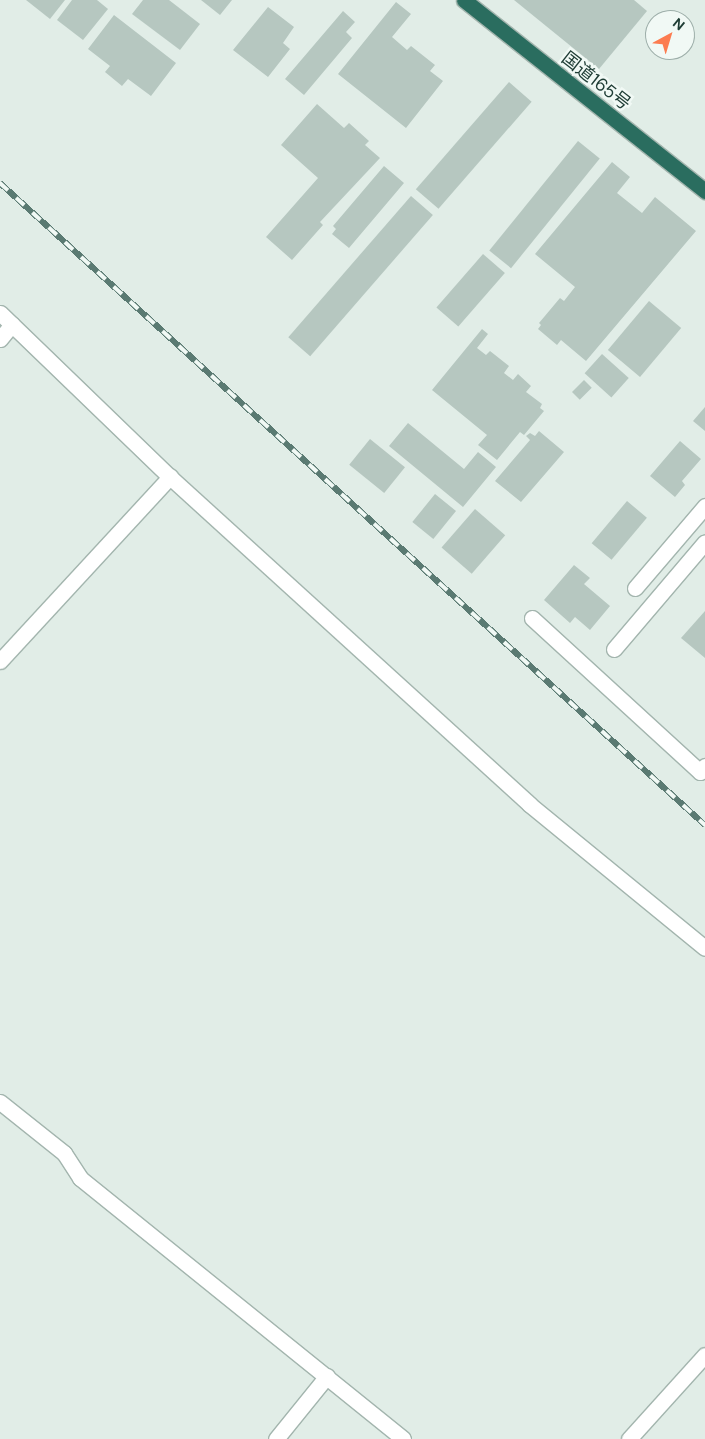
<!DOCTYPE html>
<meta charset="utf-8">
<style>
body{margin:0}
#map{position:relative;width:705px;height:1439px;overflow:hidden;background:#e1ede7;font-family:"DM Sans","Noto Sans JP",sans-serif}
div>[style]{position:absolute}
.building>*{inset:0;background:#b6c7c0;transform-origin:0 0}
.roads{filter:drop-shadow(1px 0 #a3b5ae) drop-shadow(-1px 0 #a3b5ae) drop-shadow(0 1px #a3b5ae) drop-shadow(0 -1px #a3b5ae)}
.lane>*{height:15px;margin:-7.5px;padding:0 7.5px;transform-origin:7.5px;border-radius:7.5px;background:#fff}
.street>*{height:15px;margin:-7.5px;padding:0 7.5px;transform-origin:7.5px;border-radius:7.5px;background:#fff}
.highway>*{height:15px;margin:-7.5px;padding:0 7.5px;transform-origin:7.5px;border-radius:7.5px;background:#2a6d5f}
.rail>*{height:5.5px;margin-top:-2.75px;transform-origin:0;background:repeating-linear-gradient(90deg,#f1f9f5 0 11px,#5a7a72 0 22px);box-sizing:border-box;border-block:1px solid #5a7a72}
span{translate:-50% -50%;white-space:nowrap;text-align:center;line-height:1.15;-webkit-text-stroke:5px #f1f9f5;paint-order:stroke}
.street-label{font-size:18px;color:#203e36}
.north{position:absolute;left:645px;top:10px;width:50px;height:50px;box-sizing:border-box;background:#f1f9f5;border:1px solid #9daea9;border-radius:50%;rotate:39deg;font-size:14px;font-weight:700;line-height:20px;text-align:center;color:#203e36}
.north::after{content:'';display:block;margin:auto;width:18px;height:22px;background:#fc7c50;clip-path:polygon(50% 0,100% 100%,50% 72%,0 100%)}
</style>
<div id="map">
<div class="building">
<i style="clip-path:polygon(26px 0,65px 0,50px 19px)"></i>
<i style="clip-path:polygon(72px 0,97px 0,108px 9px,83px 40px,57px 20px)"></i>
<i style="clip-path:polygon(143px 0,169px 0,200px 24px,180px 50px,132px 14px)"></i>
<i style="clip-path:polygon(201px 0,232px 0,220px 15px)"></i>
<i style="clip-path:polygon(514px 0,634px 0,647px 11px,599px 69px)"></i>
<i style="clip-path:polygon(396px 2px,411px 14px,392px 37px,407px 50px,411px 46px,435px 65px,430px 71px,443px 81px,406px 128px,338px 74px)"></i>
<i style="clip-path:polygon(268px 7px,294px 27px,283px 43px,290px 49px,268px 77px,233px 50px)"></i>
<i style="clip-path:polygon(343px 11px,355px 22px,346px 32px,352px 38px,304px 95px,285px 79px)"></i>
<i style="clip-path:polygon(114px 15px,176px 63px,151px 96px,128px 79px,122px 86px,105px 72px,110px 66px,88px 49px)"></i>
<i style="left:509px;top:82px;width:30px;height:142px;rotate:41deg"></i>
<i style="clip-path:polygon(317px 104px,344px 128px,349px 123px,369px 141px,365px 145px,380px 158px,320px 222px,323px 225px,292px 260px,266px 237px,318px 178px,281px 145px)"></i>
<i style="left:578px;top:141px;width:28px;height:141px;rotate:39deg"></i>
<i style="clip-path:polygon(612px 162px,630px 177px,617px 193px,642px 213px,655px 197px,696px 231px,586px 361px,561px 340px,557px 345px,538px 329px,541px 325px,539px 323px,560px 298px,564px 301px,575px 287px,535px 254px)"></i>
<i style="clip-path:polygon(384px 166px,404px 183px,349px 248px,332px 234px,336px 229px,333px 226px)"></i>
<i style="left:411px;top:196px;width:29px;height:187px;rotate:41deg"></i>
<i style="left:483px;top:254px;width:29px;height:71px;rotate:41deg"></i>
<i style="left:649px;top:301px;width:42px;height:64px;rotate:40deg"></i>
<i style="clip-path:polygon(482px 329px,488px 334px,477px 348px,486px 355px,490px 351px,509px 366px,504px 373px,513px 380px,518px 374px,531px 386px,526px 392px,542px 404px,540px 408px,544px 411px,524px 435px,520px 432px,497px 460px,478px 445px,487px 435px,432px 390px)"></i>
<i style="left:602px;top:354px;width:36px;height:26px;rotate:42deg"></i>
<i style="left:584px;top:380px;width:11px;height:17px;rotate:45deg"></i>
<i style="clip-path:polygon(705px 407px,705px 431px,693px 421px)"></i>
<i style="clip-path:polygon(408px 423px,464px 469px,478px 452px,496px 467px,463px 507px,389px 446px)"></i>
<i style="clip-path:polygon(539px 431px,564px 452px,521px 502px,495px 481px,530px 440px,526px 436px,530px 433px,535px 436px)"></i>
<i style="left:370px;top:439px;width:45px;height:33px;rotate:39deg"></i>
<i style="clip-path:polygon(680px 441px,701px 459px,682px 481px,685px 485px,675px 497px,650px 476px)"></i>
<i style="left:435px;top:494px;width:27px;height:36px;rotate:39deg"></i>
<i style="left:627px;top:501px;width:26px;height:55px;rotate:40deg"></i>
<i style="left:475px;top:509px;width:40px;height:51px;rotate:41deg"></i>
<i style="clip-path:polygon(574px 565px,590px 578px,584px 584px,610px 606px,590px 630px,575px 617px,570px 623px,544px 600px)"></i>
<i style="clip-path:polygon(705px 611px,705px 658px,681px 638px)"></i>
</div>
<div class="roads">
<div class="lane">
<i style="left:614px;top:649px;width:140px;rotate:-49.6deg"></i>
</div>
<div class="street">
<i style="left:0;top:313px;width:236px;rotate:44deg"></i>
<i style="left:170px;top:477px;width:486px;rotate:42.3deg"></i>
<i style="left:529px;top:804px;width:227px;rotate:39.3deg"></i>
<i style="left:0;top:339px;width:19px;rotate:-51deg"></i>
<i style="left:635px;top:588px;width:108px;rotate:-49.5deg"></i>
<i style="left:532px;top:618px;width:228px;rotate:42.5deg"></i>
<i style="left:700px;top:772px;width:8px;rotate:-50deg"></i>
<i style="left:0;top:661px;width:251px;rotate:-47.3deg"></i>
<i style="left:0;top:1102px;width:82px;rotate:38.6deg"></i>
<i style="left:64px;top:1153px;width:30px;rotate:57deg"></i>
<i style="left:80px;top:1178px;width:415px;rotate:38.9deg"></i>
<i style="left:276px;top:1439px;width:81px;rotate:-51deg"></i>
<i style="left:629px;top:1439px;width:113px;rotate:-47.9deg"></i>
</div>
<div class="highway">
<i style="left:464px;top:0;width:308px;rotate:38.4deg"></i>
</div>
</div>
<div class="rail">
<i style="left:0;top:183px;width:954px;rotate:42.32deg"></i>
</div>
<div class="street-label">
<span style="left:596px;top:81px;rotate:38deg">国道165号</span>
</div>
<div class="north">N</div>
</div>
